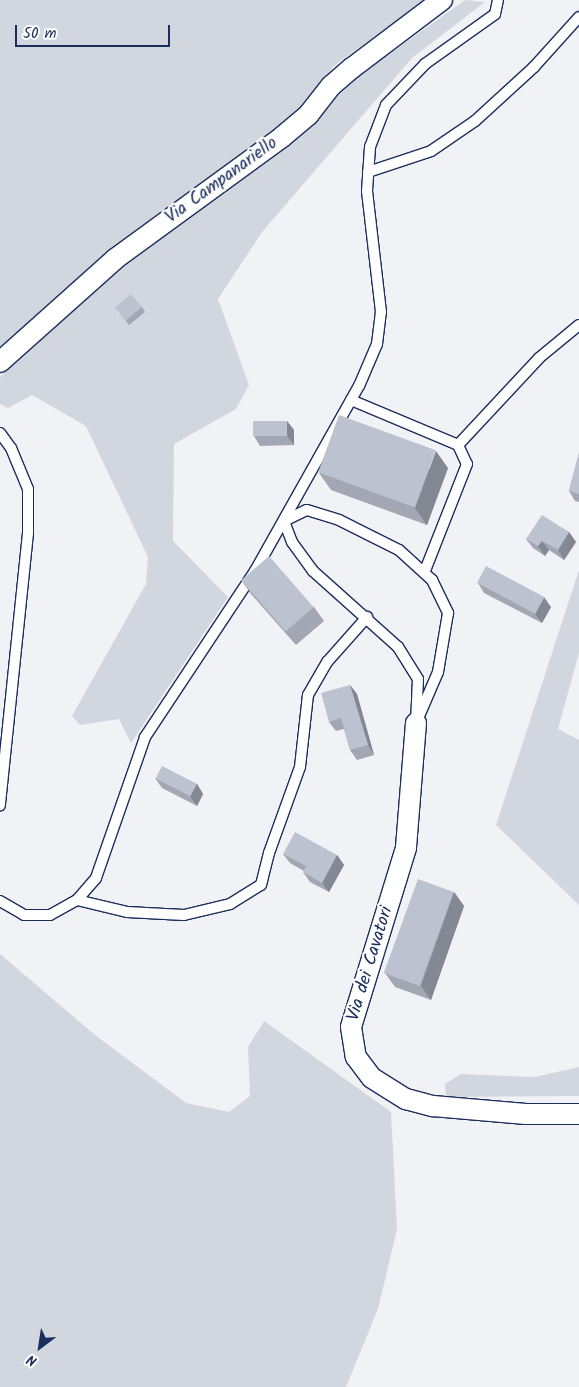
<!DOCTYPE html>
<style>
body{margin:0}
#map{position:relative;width:579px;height:1387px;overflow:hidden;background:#f1f2f5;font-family:Kalam,sans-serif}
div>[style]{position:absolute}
.green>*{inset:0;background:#d2d6df}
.roads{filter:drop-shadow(1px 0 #1b2f5e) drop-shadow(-1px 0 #1b2f5e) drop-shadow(0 1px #1b2f5e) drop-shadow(0 -1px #1b2f5e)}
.service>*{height:10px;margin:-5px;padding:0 5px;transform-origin:5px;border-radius:5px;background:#fff}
.minor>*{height:20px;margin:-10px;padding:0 10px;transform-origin:10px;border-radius:10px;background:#fff}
.wall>*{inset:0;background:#a2a7b3}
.shaded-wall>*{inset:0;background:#848892}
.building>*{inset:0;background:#bcc2d0;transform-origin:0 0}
span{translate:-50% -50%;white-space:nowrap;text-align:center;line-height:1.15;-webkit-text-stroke:4.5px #fff;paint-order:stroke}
.street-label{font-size:18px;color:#1b2f5e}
.north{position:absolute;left:15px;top:1322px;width:50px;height:50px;-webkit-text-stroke:4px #fff;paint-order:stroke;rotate:211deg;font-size:14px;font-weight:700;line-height:20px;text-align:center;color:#1b2f5e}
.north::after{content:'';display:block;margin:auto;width:18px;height:22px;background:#1b2f5e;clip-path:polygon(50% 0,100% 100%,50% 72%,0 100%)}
.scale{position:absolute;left:15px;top:25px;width:155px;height:22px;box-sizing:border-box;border:2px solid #1b2f5e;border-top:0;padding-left:6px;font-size:15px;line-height:18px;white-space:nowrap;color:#1b2f5e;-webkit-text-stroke:4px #fff;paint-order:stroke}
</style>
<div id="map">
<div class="green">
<i style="clip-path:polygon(0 0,425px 0,335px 65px,299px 110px,0 351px)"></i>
<i style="clip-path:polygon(465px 0,485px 2px,412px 58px,262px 232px,218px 299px,249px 385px,236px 409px,174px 444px,173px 541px,228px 597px,131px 743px,119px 719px,80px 725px,72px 716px,146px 584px,148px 557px,86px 426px,32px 395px,8px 408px,0 404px,0 377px,119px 267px,306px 128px,356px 78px)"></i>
<i style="clip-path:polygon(579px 570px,579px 653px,558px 729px,579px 740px,579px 905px,496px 825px)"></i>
<i style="clip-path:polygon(0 954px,95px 1035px,186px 1103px,229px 1112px,250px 1096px,248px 1047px,264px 1021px,391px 1112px,397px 1229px,378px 1309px,346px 1387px,0 1387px)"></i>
<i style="clip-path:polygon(579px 1067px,579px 1096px,446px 1097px,445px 1084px,461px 1074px,535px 1077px)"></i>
</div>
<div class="roads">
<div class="service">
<i style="left:368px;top:172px;width:66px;rotate:-18.4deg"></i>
<i style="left:431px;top:151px;width:53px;rotate:-34.3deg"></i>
<i style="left:475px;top:121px;width:80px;rotate:-42.5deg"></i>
<i style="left:534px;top:67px;width:67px;rotate:-48deg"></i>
<i style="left:351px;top:400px;width:116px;rotate:22.8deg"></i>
<i style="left:458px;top:445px;width:21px;rotate:65deg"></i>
<i style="left:467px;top:464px;width:117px;rotate:111.5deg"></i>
<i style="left:0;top:433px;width:19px;rotate:54deg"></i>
<i style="left:11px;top:448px;width:44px;rotate:67.5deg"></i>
<i style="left:28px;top:489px;width:44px;rotate:90deg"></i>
<i style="left:28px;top:533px;width:274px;rotate:95.9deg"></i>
<i style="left:458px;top:445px;width:119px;rotate:-47deg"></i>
<i style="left:539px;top:358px;width:52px;rotate:-39.5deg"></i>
<i style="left:307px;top:510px;width:34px;rotate:17deg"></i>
<i style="left:339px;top:520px;width:67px;rotate:26.6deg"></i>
<i style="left:399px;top:550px;width:45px;rotate:42.3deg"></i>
<i style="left:432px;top:580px;width:37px;rotate:64deg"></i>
<i style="left:448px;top:613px;width:60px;rotate:99.6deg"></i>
<i style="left:438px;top:672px;width:56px;rotate:113.3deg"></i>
<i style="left:416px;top:723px;width:44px;rotate:-87.4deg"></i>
<i style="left:418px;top:679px;width:38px;rotate:-122deg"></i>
<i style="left:398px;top:647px;width:114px;rotate:-138.2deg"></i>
<i style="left:313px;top:571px;width:36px;rotate:-126deg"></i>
<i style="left:292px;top:542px;width:22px;rotate:-111deg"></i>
<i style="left:284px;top:521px;width:25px;rotate:-26deg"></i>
<i style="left:77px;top:900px;width:51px;rotate:13.5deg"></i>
<i style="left:127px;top:912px;width:57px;rotate:3deg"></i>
<i style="left:184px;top:915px;width:47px;rotate:-13.4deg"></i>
<i style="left:230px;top:904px;width:36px;rotate:-32deg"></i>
<i style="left:261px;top:885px;width:33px;rotate:-76deg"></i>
<i style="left:269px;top:853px;width:91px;rotate:-70.2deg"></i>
<i style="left:300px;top:767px;width:72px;rotate:-83.7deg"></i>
<i style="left:308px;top:695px;width:39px;rotate:-60deg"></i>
<i style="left:328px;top:661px;width:59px;rotate:-48.4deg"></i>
<i style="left:0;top:901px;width:28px;rotate:30deg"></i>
<i style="left:24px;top:915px;width:26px"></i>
<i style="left:50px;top:915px;width:31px;rotate:-29deg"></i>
<i style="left:77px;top:900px;width:29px;rotate:-49deg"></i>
<i style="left:96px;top:878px;width:149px;rotate:-70.8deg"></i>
<i style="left:145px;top:737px;width:199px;rotate:-56.5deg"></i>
<i style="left:255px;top:571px;width:212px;rotate:-60.7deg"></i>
<i style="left:359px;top:386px;width:46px;rotate:-66.8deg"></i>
<i style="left:377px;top:344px;width:32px;rotate:-83deg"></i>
<i style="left:381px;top:312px;width:122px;rotate:-96.6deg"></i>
<i style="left:367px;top:191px;width:44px;rotate:-86.1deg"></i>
<i style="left:370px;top:147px;width:45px;rotate:-69.1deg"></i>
<i style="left:386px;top:105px;width:57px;rotate:-46.4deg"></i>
<i style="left:425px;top:64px;width:86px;rotate:-35.5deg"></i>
<i style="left:495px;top:14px;width:14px;rotate:-78deg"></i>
</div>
<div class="minor">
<i style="left:0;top:362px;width:154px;rotate:-41.8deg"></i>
<i style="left:115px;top:259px;width:207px;rotate:-36.1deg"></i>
<i style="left:282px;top:137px;width:35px;rotate:-40deg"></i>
<i style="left:309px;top:114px;width:36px;rotate:-52deg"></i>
<i style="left:331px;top:86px;width:28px;rotate:-41deg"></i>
<i style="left:352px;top:68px;width:113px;rotate:-37.1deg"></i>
<i style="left:416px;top:723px;width:125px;rotate:94.6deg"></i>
<i style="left:406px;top:848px;width:187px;rotate:107.1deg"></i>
<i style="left:351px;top:1027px;width:30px;rotate:81deg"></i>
<i style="left:356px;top:1057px;width:26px;rotate:53deg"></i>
<i style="left:372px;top:1078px;width:40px;rotate:32deg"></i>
<i style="left:406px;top:1099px;width:28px;rotate:15deg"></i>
<i style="left:433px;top:1106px;width:93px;rotate:4.9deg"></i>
<i style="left:526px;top:1114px;width:53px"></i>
</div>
</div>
<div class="wall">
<i style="clip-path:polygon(115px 307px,142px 307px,145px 312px,129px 325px)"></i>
<i style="clip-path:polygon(287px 421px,294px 430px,294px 445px,260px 446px,254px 436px)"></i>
<i style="clip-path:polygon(579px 453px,579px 502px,575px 501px,569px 491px)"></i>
<i style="clip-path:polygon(448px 468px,427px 525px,331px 490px,319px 473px)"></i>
<i style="clip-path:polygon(569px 532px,576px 542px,564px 560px,549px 550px,545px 556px,533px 548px,526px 539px)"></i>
<i style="clip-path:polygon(241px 580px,314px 607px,324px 621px,296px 645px,251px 594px)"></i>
<i style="clip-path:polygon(478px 583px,551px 607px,542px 623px,484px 593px)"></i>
<i style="clip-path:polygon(350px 685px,357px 694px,374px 755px,357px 760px,350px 750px,344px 729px,336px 731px,329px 722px)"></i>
<i style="clip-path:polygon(155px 778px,197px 784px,203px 794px,197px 806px,162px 788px)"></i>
<i style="clip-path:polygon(283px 854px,337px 855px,344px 865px,329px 892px,310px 882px,303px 872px,304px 871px,290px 863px)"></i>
<i style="clip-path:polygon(454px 892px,464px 906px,431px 1000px,395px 987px,385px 973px)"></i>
</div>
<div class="shaded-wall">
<i style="clip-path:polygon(287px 421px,294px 430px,294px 445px,287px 436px)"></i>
<i style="clip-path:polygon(436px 451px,448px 468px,427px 525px,415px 508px)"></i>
<i style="clip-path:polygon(569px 532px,576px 542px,564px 560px,558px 550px)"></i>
<i style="clip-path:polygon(542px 541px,549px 550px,545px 556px,538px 546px)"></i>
<i style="clip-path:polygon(544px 597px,551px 607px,542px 623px,535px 614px)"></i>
<i style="clip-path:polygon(350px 685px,357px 694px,374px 755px,368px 745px)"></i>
<i style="clip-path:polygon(197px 784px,203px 794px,197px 806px,190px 796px)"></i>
<i style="clip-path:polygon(337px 855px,344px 865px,329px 892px,322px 883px)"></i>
<i style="clip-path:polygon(454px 892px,464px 906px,431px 1000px,421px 986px)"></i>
</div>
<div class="building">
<i style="left:131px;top:294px;width:17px;height:21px;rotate:50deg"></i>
<i style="left:339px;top:415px;width:103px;height:61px;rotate:20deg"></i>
<i style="left:253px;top:421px;width:34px;height:15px"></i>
<i style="clip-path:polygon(579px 453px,579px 494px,569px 491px)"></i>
<i style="clip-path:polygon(542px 515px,569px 532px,558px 550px,542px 541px,538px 546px,526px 539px)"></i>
<i style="left:269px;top:556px;width:68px;height:37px;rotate:49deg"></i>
<i style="left:486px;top:566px;width:66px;height:19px;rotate:28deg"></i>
<i style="clip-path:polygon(350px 685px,368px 745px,350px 750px,341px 718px,329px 722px,321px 693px)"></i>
<i style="left:162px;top:766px;width:39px;height:14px;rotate:27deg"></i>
<i style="clip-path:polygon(295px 832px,337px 855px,322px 883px,303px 872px,306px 866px,283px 854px)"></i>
<i style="left:418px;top:879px;width:38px;height:100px;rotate:20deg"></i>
</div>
<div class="street-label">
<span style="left:222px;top:181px;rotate:-36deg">Via Campanariello</span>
<span style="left:371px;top:964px;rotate:-73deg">Via dei Cavatori</span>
</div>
<div class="north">N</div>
<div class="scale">50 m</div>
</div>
